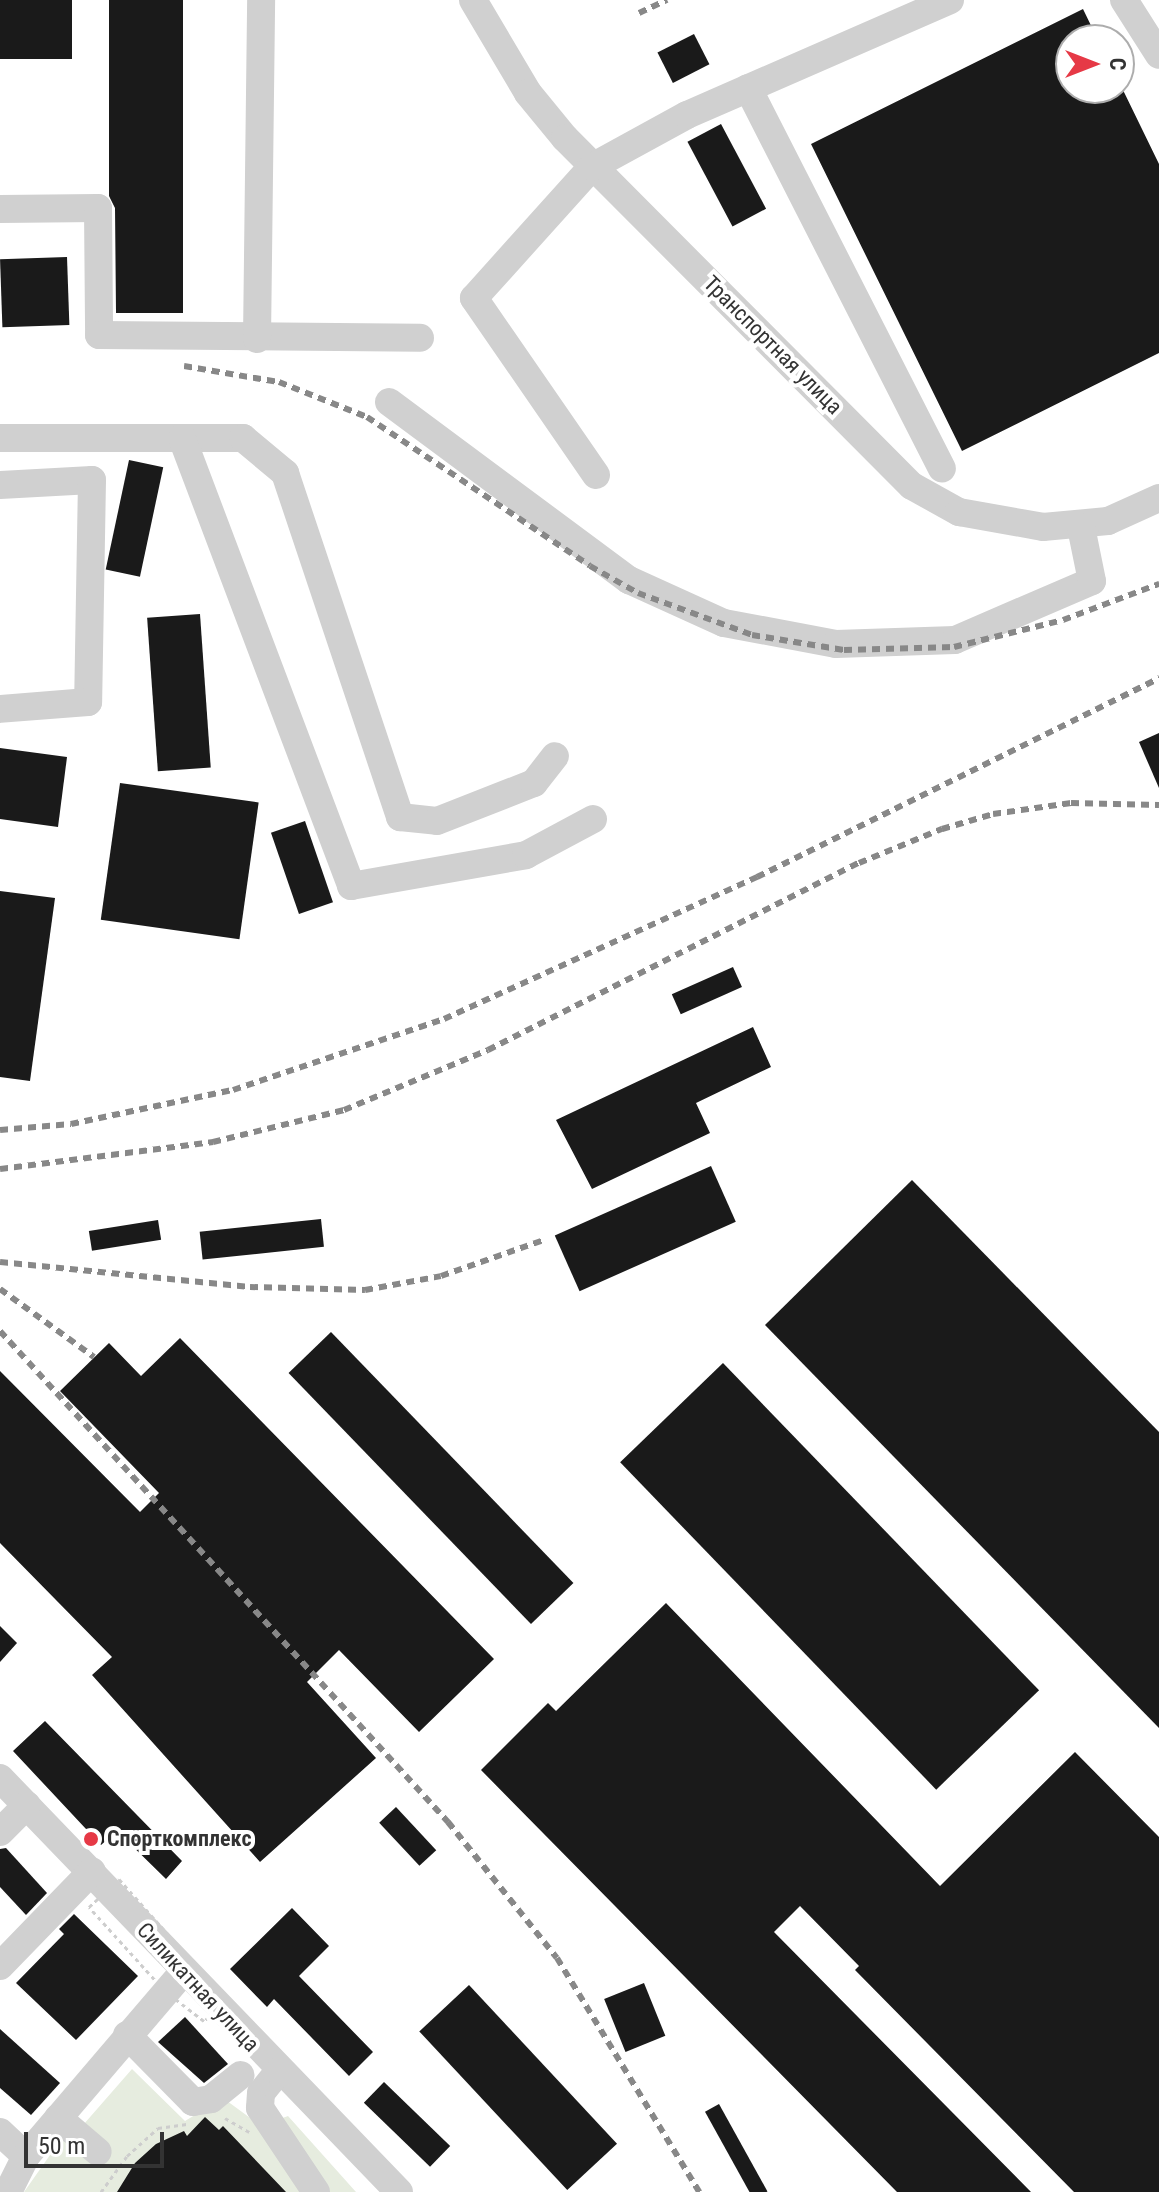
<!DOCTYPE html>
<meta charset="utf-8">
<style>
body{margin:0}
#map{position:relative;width:1159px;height:2192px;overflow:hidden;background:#fff;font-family:"Roboto Condensed",sans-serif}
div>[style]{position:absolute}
.green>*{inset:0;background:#e6ecdf}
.building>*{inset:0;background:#1a1a1a;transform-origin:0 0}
.path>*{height:3px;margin-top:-1.5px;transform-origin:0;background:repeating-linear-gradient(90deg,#cdcdcd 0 4px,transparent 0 8px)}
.minor>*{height:28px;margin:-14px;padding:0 14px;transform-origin:14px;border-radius:14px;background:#d0d0d0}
.rail>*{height:6px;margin-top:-3px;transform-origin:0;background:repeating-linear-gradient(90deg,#888 0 8px,transparent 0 14px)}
.dots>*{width:22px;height:22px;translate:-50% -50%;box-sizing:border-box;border:4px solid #fff;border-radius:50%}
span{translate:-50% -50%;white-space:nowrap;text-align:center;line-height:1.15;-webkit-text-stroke:8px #fff;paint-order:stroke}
.street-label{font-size:22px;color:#333}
.poi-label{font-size:22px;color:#333;font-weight:700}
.left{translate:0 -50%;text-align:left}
.north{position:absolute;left:1055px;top:24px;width:80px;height:80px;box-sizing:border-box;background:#fff;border:2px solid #adadad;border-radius:50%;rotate:90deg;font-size:22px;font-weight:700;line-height:32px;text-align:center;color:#333}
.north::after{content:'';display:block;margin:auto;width:28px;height:36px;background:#e63946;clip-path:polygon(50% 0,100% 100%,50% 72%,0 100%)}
.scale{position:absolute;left:24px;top:2132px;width:140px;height:36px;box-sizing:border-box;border:4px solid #333;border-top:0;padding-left:10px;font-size:24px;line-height:28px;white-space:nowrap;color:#333;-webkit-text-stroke:6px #fff;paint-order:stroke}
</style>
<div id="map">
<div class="green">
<i style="clip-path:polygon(132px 2069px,185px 2121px,223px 2098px,261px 2126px,288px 2116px,356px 2192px,24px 2192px,62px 2138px,70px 2140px)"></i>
</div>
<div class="building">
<i style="left:0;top:0;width:72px;height:59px"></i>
<i style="clip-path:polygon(109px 0,183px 0,183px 313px,116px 313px,115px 208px,109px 196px)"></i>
<i style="clip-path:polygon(1083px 9px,1098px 40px,1071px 40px,1071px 88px,1122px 88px,1159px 164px,1159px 353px,962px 451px,811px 144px)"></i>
<i style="left:694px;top:34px;width:34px;height:41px;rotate:63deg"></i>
<i style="left:721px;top:124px;width:96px;height:38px;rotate:62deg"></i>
<i style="left:67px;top:257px;width:68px;height:67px;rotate:88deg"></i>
<i style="left:129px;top:460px;width:35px;height:112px;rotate:12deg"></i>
<i style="left:200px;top:614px;width:154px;height:53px;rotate:86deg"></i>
<i style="clip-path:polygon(1159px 733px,1159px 788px,1139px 742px)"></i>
<i style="clip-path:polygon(0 748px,67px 757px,58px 827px,0 819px)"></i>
<i style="left:120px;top:783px;width:140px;height:138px;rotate:8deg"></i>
<i style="left:305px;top:821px;width:86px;height:36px;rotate:71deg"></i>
<i style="clip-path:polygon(0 891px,55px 898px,30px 1081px,0 1077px)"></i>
<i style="left:733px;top:967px;width:22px;height:67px;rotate:66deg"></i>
<i style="clip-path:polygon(753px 1027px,771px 1067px,696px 1103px,710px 1133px,592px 1189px,556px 1120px)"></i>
<i style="left:711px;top:1166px;width:61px;height:171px;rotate:66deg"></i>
<i style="clip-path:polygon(912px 1180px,1159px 1432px,1159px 1728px,765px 1325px)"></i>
<i style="left:321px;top:1219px;width:28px;height:122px;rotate:84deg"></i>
<i style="left:158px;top:1220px;width:20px;height:70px;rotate:81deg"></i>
<i style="left:331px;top:1332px;width:349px;height:59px;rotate:46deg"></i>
<i style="clip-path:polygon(180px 1338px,494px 1659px,419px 1732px,339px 1650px,307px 1682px,376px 1758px,260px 1862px,92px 1675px,112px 1657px,0 1543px,0 1371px,140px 1512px,159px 1493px,60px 1391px,109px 1343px,141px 1376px)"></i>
<i style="left:723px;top:1363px;width:455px;height:143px;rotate:46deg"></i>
<i style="clip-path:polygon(666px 1603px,940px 1886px,1075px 1752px,1159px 1837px,1159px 2192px,1074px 2192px,855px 1970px,859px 1966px,800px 1906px,774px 1932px,1031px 2192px,897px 2192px,481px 1770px,548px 1703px,556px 1711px)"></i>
<i style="clip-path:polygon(0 1626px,17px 1643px,0 1662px)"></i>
<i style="clip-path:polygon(45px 1721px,182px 1861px,166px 1879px,117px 1831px,101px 1845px,13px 1751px)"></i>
<i style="left:396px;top:1807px;width:59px;height:23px;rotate:47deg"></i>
<i style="clip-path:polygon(6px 1848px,47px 1893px,26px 1915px,0 1887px,0 1849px)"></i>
<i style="clip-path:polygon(292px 1908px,329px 1946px,299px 1976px,373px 2052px,349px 2076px,274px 1999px,267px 2007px,230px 1969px)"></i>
<i style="clip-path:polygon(74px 1914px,138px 1976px,76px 2040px,16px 1983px,64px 1934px,59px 1929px)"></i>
<i style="left:644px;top:1983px;width:57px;height:43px;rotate:68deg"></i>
<i style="left:469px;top:1985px;width:217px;height:68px;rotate:47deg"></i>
<i style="clip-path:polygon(185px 2017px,228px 2064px,204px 2083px,158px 2042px)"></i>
<i style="clip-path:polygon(0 2029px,60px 2083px,31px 2115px,0 2088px)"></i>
<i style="left:384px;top:2082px;width:92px;height:29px;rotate:44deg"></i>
<i style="left:719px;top:2104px;width:100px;height:16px;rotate:61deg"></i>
<i style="clip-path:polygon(205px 2117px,219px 2130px,223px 2126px,286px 2192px,117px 2192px,135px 2163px,156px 2144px,184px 2131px,187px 2136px)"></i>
</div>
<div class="path">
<i style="left:119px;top:1879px;width:162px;rotate:48.5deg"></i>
<i style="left:226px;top:2000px;width:30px;rotate:136deg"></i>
<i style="left:204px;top:2021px;width:49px;rotate:-142.4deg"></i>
<i style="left:165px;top:1991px;width:113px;rotate:-132.1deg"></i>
<i style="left:89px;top:1907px;width:41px;rotate:-43deg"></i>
<i style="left:225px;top:2118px;width:28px;rotate:30deg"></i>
<i style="left:101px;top:2192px;width:44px;rotate:-54.2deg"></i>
<i style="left:127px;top:2156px;width:42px;rotate:-42.1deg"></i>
<i style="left:158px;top:2128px;width:29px;rotate:-8deg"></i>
</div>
<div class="minor">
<i style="left:473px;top:0;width:108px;rotate:59.4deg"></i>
<i style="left:528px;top:93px;width:58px;rotate:50.6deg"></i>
<i style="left:565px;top:138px;width:491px;rotate:45.1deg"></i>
<i style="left:912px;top:486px;width:54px;rotate:29deg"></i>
<i style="left:959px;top:512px;width:85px;rotate:10.1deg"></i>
<i style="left:1043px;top:527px;width:65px;rotate:-5.3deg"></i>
<i style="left:1108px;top:521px;width:56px;rotate:-24.3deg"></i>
<i style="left:1124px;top:0;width:65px;rotate:57.5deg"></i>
<i style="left:748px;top:88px;width:427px;rotate:63deg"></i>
<i style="left:0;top:209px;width:98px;rotate:-0.6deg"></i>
<i style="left:98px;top:208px;width:127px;rotate:89.5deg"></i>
<i style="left:99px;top:335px;width:321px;rotate:0.5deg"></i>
<i style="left:257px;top:339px;width:339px;rotate:-89.3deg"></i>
<i style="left:389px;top:402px;width:299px;rotate:36.6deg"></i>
<i style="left:629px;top:580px;width:104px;rotate:24.4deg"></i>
<i style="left:724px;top:623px;width:114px;rotate:10.6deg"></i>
<i style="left:836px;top:644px;width:119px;rotate:-1.9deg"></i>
<i style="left:955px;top:640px;width:149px;rotate:-23.3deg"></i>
<i style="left:1092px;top:581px;width:55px;rotate:-101.5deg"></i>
<i style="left:0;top:438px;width:243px"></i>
<i style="left:243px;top:438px;width:55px;rotate:39.8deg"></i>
<i style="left:285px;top:473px;width:363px;rotate:71.5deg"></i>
<i style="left:400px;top:817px;width:37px;rotate:6deg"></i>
<i style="left:437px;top:821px;width:104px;rotate:-21.4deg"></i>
<i style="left:534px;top:783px;width:34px;rotate:-52deg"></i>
<i style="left:182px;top:438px;width:479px;rotate:69.3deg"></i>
<i style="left:351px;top:886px;width:178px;rotate:-10deg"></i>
<i style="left:526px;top:855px;width:76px;rotate:-28.2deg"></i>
<i style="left:596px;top:475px;width:215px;rotate:-124.6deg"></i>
<i style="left:474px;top:298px;width:176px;rotate:-48deg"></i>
<i style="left:592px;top:167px;width:108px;rotate:-28.7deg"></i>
<i style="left:687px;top:115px;width:287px;rotate:-23.6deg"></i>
<i style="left:0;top:485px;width:92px;rotate:-3.1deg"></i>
<i style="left:92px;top:480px;width:222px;rotate:91deg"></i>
<i style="left:88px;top:702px;width:88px;rotate:175.5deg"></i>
<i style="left:0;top:1778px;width:575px;rotate:46.06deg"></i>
<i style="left:0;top:1832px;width:38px;rotate:-45deg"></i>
<i style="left:0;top:1966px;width:132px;rotate:-45.9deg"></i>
<i style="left:127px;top:2035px;width:94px;rotate:45.4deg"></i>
<i style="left:193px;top:2102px;width:18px;rotate:-9deg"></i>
<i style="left:211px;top:2099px;width:38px;rotate:-39deg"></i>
<i style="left:278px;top:2072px;width:27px;rotate:129deg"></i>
<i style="left:261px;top:2093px;width:15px;rotate:94deg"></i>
<i style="left:260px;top:2108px;width:101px;rotate:56.3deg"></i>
<i style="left:58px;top:2118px;width:52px;rotate:40.4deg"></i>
<i style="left:0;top:2132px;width:35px;rotate:43deg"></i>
<i style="left:8px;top:2192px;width:40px;rotate:-63.4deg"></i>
<i style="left:26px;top:2156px;width:242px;rotate:-49.5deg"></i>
</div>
<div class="rail">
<i style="left:639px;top:13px;width:31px;rotate:-25deg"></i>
<i style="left:184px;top:366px;width:96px;rotate:9.6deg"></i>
<i style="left:279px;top:382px;width:95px;rotate:21.7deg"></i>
<i style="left:367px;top:417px;width:268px;rotate:33.7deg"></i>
<i style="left:590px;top:566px;width:55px;rotate:29.4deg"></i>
<i style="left:638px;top:593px;width:121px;rotate:20.2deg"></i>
<i style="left:752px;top:635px;width:93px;rotate:9.3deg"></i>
<i style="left:844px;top:650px;width:110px;rotate:-1.6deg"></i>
<i style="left:954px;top:647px;width:112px;rotate:-13.9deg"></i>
<i style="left:1063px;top:620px;width:103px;rotate:-20.6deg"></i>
<i style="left:0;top:1130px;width:71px;rotate:-4.8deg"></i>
<i style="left:71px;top:1124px;width:166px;rotate:-11.9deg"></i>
<i style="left:233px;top:1090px;width:223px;rotate:-18.6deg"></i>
<i style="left:444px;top:1019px;width:344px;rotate:-24.4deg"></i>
<i style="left:757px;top:877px;width:449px;rotate:-26.3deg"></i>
<i style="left:0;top:1169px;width:215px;rotate:-7.2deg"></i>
<i style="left:213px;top:1142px;width:135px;rotate:-13.7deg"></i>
<i style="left:344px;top:1110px;width:156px;rotate:-22.6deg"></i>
<i style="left:488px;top:1050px;width:415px;rotate:-26.8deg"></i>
<i style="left:859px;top:863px;width:90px;rotate:-22.3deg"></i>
<i style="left:942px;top:829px;width:53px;rotate:-16.4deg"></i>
<i style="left:993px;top:814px;width:79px;rotate:-8deg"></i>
<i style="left:1071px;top:803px;width:88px;rotate:1.3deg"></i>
<i style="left:0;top:1262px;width:251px;rotate:5.7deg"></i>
<i style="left:250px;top:1287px;width:115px;rotate:1.5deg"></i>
<i style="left:365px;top:1290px;width:77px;rotate:-10.4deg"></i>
<i style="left:441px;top:1276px;width:109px;rotate:-19.3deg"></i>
<i style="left:0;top:1289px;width:116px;rotate:35.9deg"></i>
<i style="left:0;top:1331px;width:665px;rotate:47.62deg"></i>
<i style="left:448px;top:1822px;width:174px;rotate:51.3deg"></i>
<i style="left:557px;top:1958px;width:274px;rotate:58.7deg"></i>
</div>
<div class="dots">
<i style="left:91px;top:1839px;background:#e63946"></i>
</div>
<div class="street-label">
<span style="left:773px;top:345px;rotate:45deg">Транспортная улица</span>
<span style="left:198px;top:1987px;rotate:47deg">Силикатная улица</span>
</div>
<div class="poi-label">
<span class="left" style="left:107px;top:1839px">Спорткомплекс</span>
</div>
<div class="north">С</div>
<div class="scale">50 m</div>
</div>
